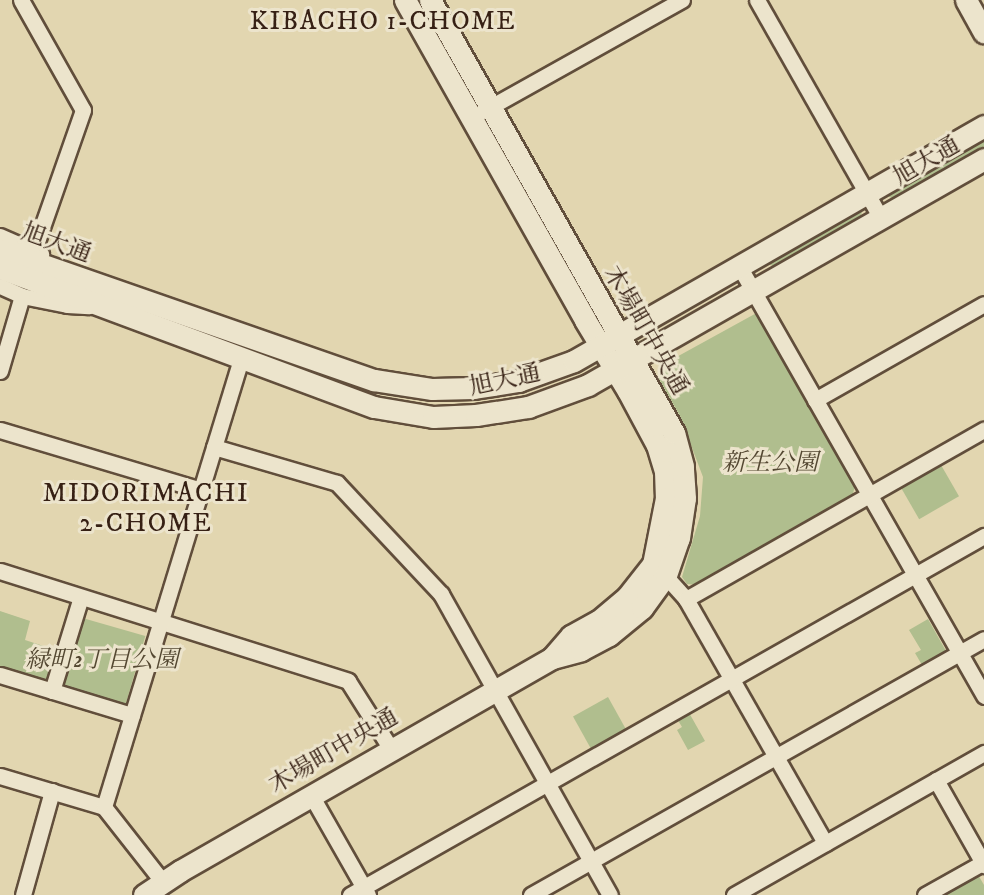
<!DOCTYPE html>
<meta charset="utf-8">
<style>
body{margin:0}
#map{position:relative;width:984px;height:895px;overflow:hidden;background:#e2d6b0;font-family:"IM FELL DW Pica","Noto Serif JP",serif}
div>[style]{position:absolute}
.green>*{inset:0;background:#b0be8e;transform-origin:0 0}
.roads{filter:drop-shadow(2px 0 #614e3b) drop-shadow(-2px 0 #614e3b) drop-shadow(0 2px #614e3b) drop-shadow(0 -2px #614e3b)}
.street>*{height:15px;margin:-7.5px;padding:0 7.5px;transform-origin:7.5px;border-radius:7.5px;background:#ece4cc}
.secondary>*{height:21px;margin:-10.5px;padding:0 10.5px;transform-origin:10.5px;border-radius:10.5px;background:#ece4cc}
span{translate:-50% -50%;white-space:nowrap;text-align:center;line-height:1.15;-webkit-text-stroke:6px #ece4cc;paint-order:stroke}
.street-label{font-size:24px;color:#362014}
.park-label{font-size:24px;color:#544832;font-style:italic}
.neighbourhood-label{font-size:26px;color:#362014;letter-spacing:1.5px}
</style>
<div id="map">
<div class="green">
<i style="clip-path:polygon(498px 136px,593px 311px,590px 313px,492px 139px)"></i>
<i style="left:935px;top:139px;width:4px;height:69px;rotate:56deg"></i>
<i style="clip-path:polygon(984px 139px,984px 147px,892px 198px,887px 196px,889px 192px)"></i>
<i style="clip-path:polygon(858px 210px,862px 211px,861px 216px,773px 266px,768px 264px,768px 262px)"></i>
<i style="clip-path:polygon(762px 310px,857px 479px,852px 497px,697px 585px,687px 584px,682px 577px,700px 516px,703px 477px,680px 416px,659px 379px,662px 365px)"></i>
<i style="left:941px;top:465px;width:36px;height:46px;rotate:60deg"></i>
<i style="clip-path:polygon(0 611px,30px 621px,25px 640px,59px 651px,49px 682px,0 667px)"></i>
<i style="left:79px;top:617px;width:69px;height:72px;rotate:16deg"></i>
<i style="clip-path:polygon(928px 619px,946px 651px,922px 665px,915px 653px,921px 650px,909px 630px)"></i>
<i style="left:608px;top:697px;width:39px;height:40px;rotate:61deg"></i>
<i style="clip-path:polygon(688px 711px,705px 741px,688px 750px,677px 730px,682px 727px,676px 717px)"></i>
<i style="clip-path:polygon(977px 873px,984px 885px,984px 895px,939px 895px)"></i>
</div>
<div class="roads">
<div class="street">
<i style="left:21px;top:0;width:126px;rotate:60.6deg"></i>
<i style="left:83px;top:110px;width:148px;rotate:109.3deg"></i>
<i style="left:757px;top:0;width:251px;rotate:60.4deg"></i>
<i style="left:483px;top:111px;width:228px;rotate:-29.2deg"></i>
<i style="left:0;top:236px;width:45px;rotate:23.7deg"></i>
<i style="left:739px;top:266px;width:495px;rotate:60.3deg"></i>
<i style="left:0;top:286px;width:24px;rotate:24deg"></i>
<i style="left:22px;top:296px;width:46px;rotate:11.3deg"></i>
<i style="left:67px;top:305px;width:22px;rotate:3deg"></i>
<i style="left:0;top:371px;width:78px;rotate:-73.7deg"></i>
<i style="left:815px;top:400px;width:194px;rotate:-29.6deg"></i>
<i style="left:0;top:430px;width:210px;rotate:16.6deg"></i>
<i style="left:214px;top:447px;width:128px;rotate:16.3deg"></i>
<i style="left:337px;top:483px;width:152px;rotate:46.9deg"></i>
<i style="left:441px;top:594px;width:345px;rotate:60.7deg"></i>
<i style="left:660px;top:570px;width:39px;rotate:48deg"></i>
<i style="left:686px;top:599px;width:281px;rotate:60.3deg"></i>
<i style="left:0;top:571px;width:365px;rotate:17.5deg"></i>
<i style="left:348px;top:681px;width:80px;rotate:57.7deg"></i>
<i style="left:686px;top:599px;width:343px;rotate:-29.6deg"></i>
<i style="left:0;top:675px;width:138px;rotate:16.9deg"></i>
<i style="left:52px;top:691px;width:98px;rotate:-72.9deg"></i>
<i style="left:0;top:776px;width:109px;rotate:16.6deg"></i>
<i style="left:104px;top:807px;width:94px;rotate:51.9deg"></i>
<i style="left:936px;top:780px;width:98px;rotate:60.5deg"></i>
<i style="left:311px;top:795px;width:115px;rotate:60.3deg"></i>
<i style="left:104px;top:807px;width:469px;rotate:-73deg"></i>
<i style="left:23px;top:895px;width:108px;rotate:-74.4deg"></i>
<i style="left:350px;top:895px;width:729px;rotate:-29.52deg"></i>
<i style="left:531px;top:895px;width:520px;rotate:-29.47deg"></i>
<i style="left:734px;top:895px;width:288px;rotate:-29.6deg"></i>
<i style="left:925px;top:895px;width:68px;rotate:-29.2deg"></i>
</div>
<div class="secondary">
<i style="left:405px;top:0;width:367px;rotate:60.6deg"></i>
<i style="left:585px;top:320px;width:83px;rotate:58.8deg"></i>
<i style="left:628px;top:391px;width:61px;rotate:61.8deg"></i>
<i style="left:657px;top:445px;width:27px;rotate:73deg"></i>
<i style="left:665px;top:471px;width:27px;rotate:88deg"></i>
<i style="left:666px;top:498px;width:67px;rotate:101.1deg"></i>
<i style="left:653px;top:564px;width:42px;rotate:128.2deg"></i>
<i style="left:627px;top:597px;width:38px;rotate:140deg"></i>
<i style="left:598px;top:621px;width:31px;rotate:151deg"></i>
<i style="left:571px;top:636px;width:29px;rotate:131deg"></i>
<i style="left:966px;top:0;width:37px;rotate:61deg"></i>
<i style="left:0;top:250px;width:396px;rotate:19.2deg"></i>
<i style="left:374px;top:380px;width:59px;rotate:8.8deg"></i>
<i style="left:432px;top:389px;width:42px;rotate:-1.4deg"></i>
<i style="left:474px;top:388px;width:45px;rotate:-9deg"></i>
<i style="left:518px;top:381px;width:59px;rotate:-19.7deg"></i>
<i style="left:574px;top:361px;width:473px;rotate:-29.8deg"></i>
<i style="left:0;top:268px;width:399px;rotate:20.4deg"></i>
<i style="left:374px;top:407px;width:60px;rotate:9.6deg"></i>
<i style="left:433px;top:417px;width:43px;rotate:-2.7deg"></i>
<i style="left:476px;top:415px;width:53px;rotate:-8.7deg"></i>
<i style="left:528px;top:407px;width:64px;rotate:-20.1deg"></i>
<i style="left:588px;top:385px;width:456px;rotate:-29.7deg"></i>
<i style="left:144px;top:895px;width:43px;rotate:-33.7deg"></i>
<i style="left:180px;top:871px;width:429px;rotate:-29.8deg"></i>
<i style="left:552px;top:658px;width:30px;rotate:-15deg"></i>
<i style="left:581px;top:650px;width:32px;rotate:-28deg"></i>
<i style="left:609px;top:635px;width:43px;rotate:-39.3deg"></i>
<i style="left:642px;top:608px;width:41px;rotate:-54deg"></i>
<i style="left:666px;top:575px;width:39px;rotate:-71deg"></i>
<i style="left:679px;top:538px;width:40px;rotate:-81.5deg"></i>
<i style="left:685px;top:498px;width:32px;rotate:-94deg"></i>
<i style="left:683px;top:466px;width:34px;rotate:-105deg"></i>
<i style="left:674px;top:433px;width:497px;rotate:-119.4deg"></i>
</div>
</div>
<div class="street-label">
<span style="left:927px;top:162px;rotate:-30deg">旭大通</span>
<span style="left:56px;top:244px;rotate:20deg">旭大通</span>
<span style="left:645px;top:331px;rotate:60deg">木場町中央通</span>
<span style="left:505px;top:381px;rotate:-12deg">旭大通</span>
<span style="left:334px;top:752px;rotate:-30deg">木場町中央通</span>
</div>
<div class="park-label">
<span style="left:770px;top:464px">新生公園</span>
<span style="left:102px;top:661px">緑町2丁目公園</span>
</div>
<div class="neighbourhood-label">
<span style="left:383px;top:22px">KIBACHO 1-CHOME</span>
<span style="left:146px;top:509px">MIDORIMACHI<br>2-CHOME</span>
</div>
</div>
